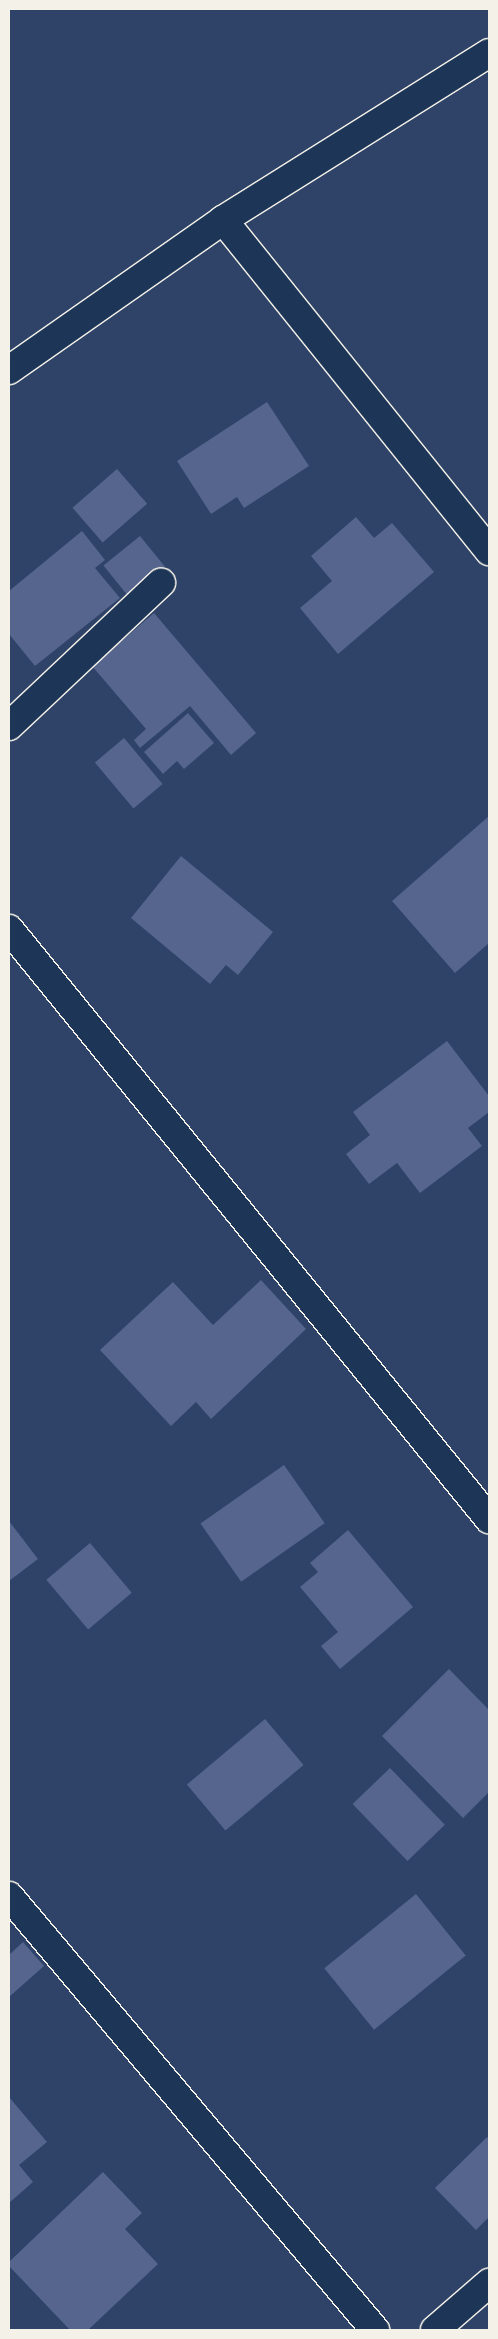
<!DOCTYPE html>
<style>
body{margin:0}
#map{position:relative;width:498px;height:2339px;overflow:hidden;background:#2e4367;font-family:Dekko,sans-serif}
div>[style]{position:absolute}
.building>*{inset:0;background:#55658d;transform-origin:0 0}
.roads{filter:drop-shadow(1px 0 #f4f1e8) drop-shadow(-1px 0 #f4f1e8) drop-shadow(0 1px #f4f1e8) drop-shadow(0 -1px #f4f1e8)}
.minor>*{height:28px;margin:-14px;padding:0 14px;transform-origin:14px;border-radius:14px;background:#1d3557}
span{translate:-50% -50%;white-space:nowrap;text-align:center;line-height:1.15;-webkit-text-stroke:4.5px #1d3557;paint-order:stroke}
.frame{position:absolute;inset:0;border:10px solid #f4f1e8;pointer-events:none}
</style>
<div id="map">
<div class="building">
<i style="clip-path:polygon(267px 402px,309px 466px,244px 508px,237px 497px,211px 514px,177px 461px)"></i>
<i style="left:117px;top:469px;width:46px;height:59px;rotate:49deg"></i>
<i style="clip-path:polygon(356px 517px,374px 538px,392px 523px,434px 572px,338px 654px,300px 608px,332px 581px,311px 556px)"></i>
<i style="clip-path:polygon(82px 531px,105px 560px,95px 568px,120px 598px,35px 666px,9px 634px,9px 591px)"></i>
<i style="left:140px;top:536px;width:40px;height:47px;rotate:51deg"></i>
<i style="clip-path:polygon(154px 613px,256px 733px,231px 755px,190px 706px,140px 748px,134px 740px,146px 729px,92px 666px)"></i>
<i style="clip-path:polygon(188px 713px,214px 743px,184px 769px,177px 761px,163px 774px,144px 752px)"></i>
<i style="left:124px;top:738px;width:60px;height:38px;rotate:50deg"></i>
<i style="clip-path:polygon(489px 816px,489px 943px,455px 973px,392px 901px)"></i>
<i style="clip-path:polygon(181px 856px,273px 932px,238px 975px,226px 965px,210px 984px,131px 918px)"></i>
<i style="clip-path:polygon(447px 1041px,489px 1096px,489px 1112px,468px 1128px,482px 1146px,420px 1193px,397px 1163px,369px 1184px,346px 1154px,370px 1135px,353px 1112px)"></i>
<i style="clip-path:polygon(261px 1280px,306px 1329px,211px 1419px,196px 1402px,171px 1426px,100px 1350px,173px 1282px,213px 1325px)"></i>
<i style="left:284px;top:1465px;width:71px;height:102px;rotate:55deg"></i>
<i style="clip-path:polygon(9px 1521px,38px 1559px,9px 1581px)"></i>
<i style="clip-path:polygon(348px 1530px,413px 1607px,340px 1669px,321px 1646px,338px 1632px,300px 1587px,318px 1572px,310px 1563px)"></i>
<i style="left:90px;top:1543px;width:65px;height:57px;rotate:50deg"></i>
<i style="clip-path:polygon(449px 1669px,489px 1710px,489px 1792px,463px 1818px,382px 1736px)"></i>
<i style="left:265px;top:1719px;width:60px;height:102px;rotate:50deg"></i>
<i style="left:390px;top:1768px;width:79px;height:52px;rotate:46deg"></i>
<i style="left:416px;top:1894px;width:79px;height:118px;rotate:51deg"></i>
<i style="clip-path:polygon(23px 1942px,44px 1966px,9px 1997px,9px 1955px)"></i>
<i style="clip-path:polygon(9px 2097px,47px 2142px,19px 2165px,33px 2182px,9px 2203px)"></i>
<i style="clip-path:polygon(487px 2137px,489px 2139px,489px 2217px,476px 2230px,435px 2188px)"></i>
<i style="clip-path:polygon(103px 2172px,142px 2213px,125px 2229px,158px 2264px,88px 2330px,70px 2330px,9px 2266px,9px 2262px)"></i>
</div>
<div class="roads">
<div class="minor">
<i style="left:223px;top:220px;width:425px;rotate:51.2deg"></i>
<i style="left:9px;top:370px;width:261px;rotate:-35deg"></i>
<i style="left:223px;top:220px;width:314px;rotate:-32.1deg"></i>
<i style="left:9px;top:726px;width:209px;rotate:-43.3deg"></i>
<i style="left:9px;top:929px;width:761px;rotate:50.87deg"></i>
<i style="left:9px;top:1896px;width:568px;rotate:49.86deg"></i>
<i style="left:435px;top:2330px;width:72px;rotate:-41deg"></i>
</div>
</div>
<div class="frame"></div>
</div>
